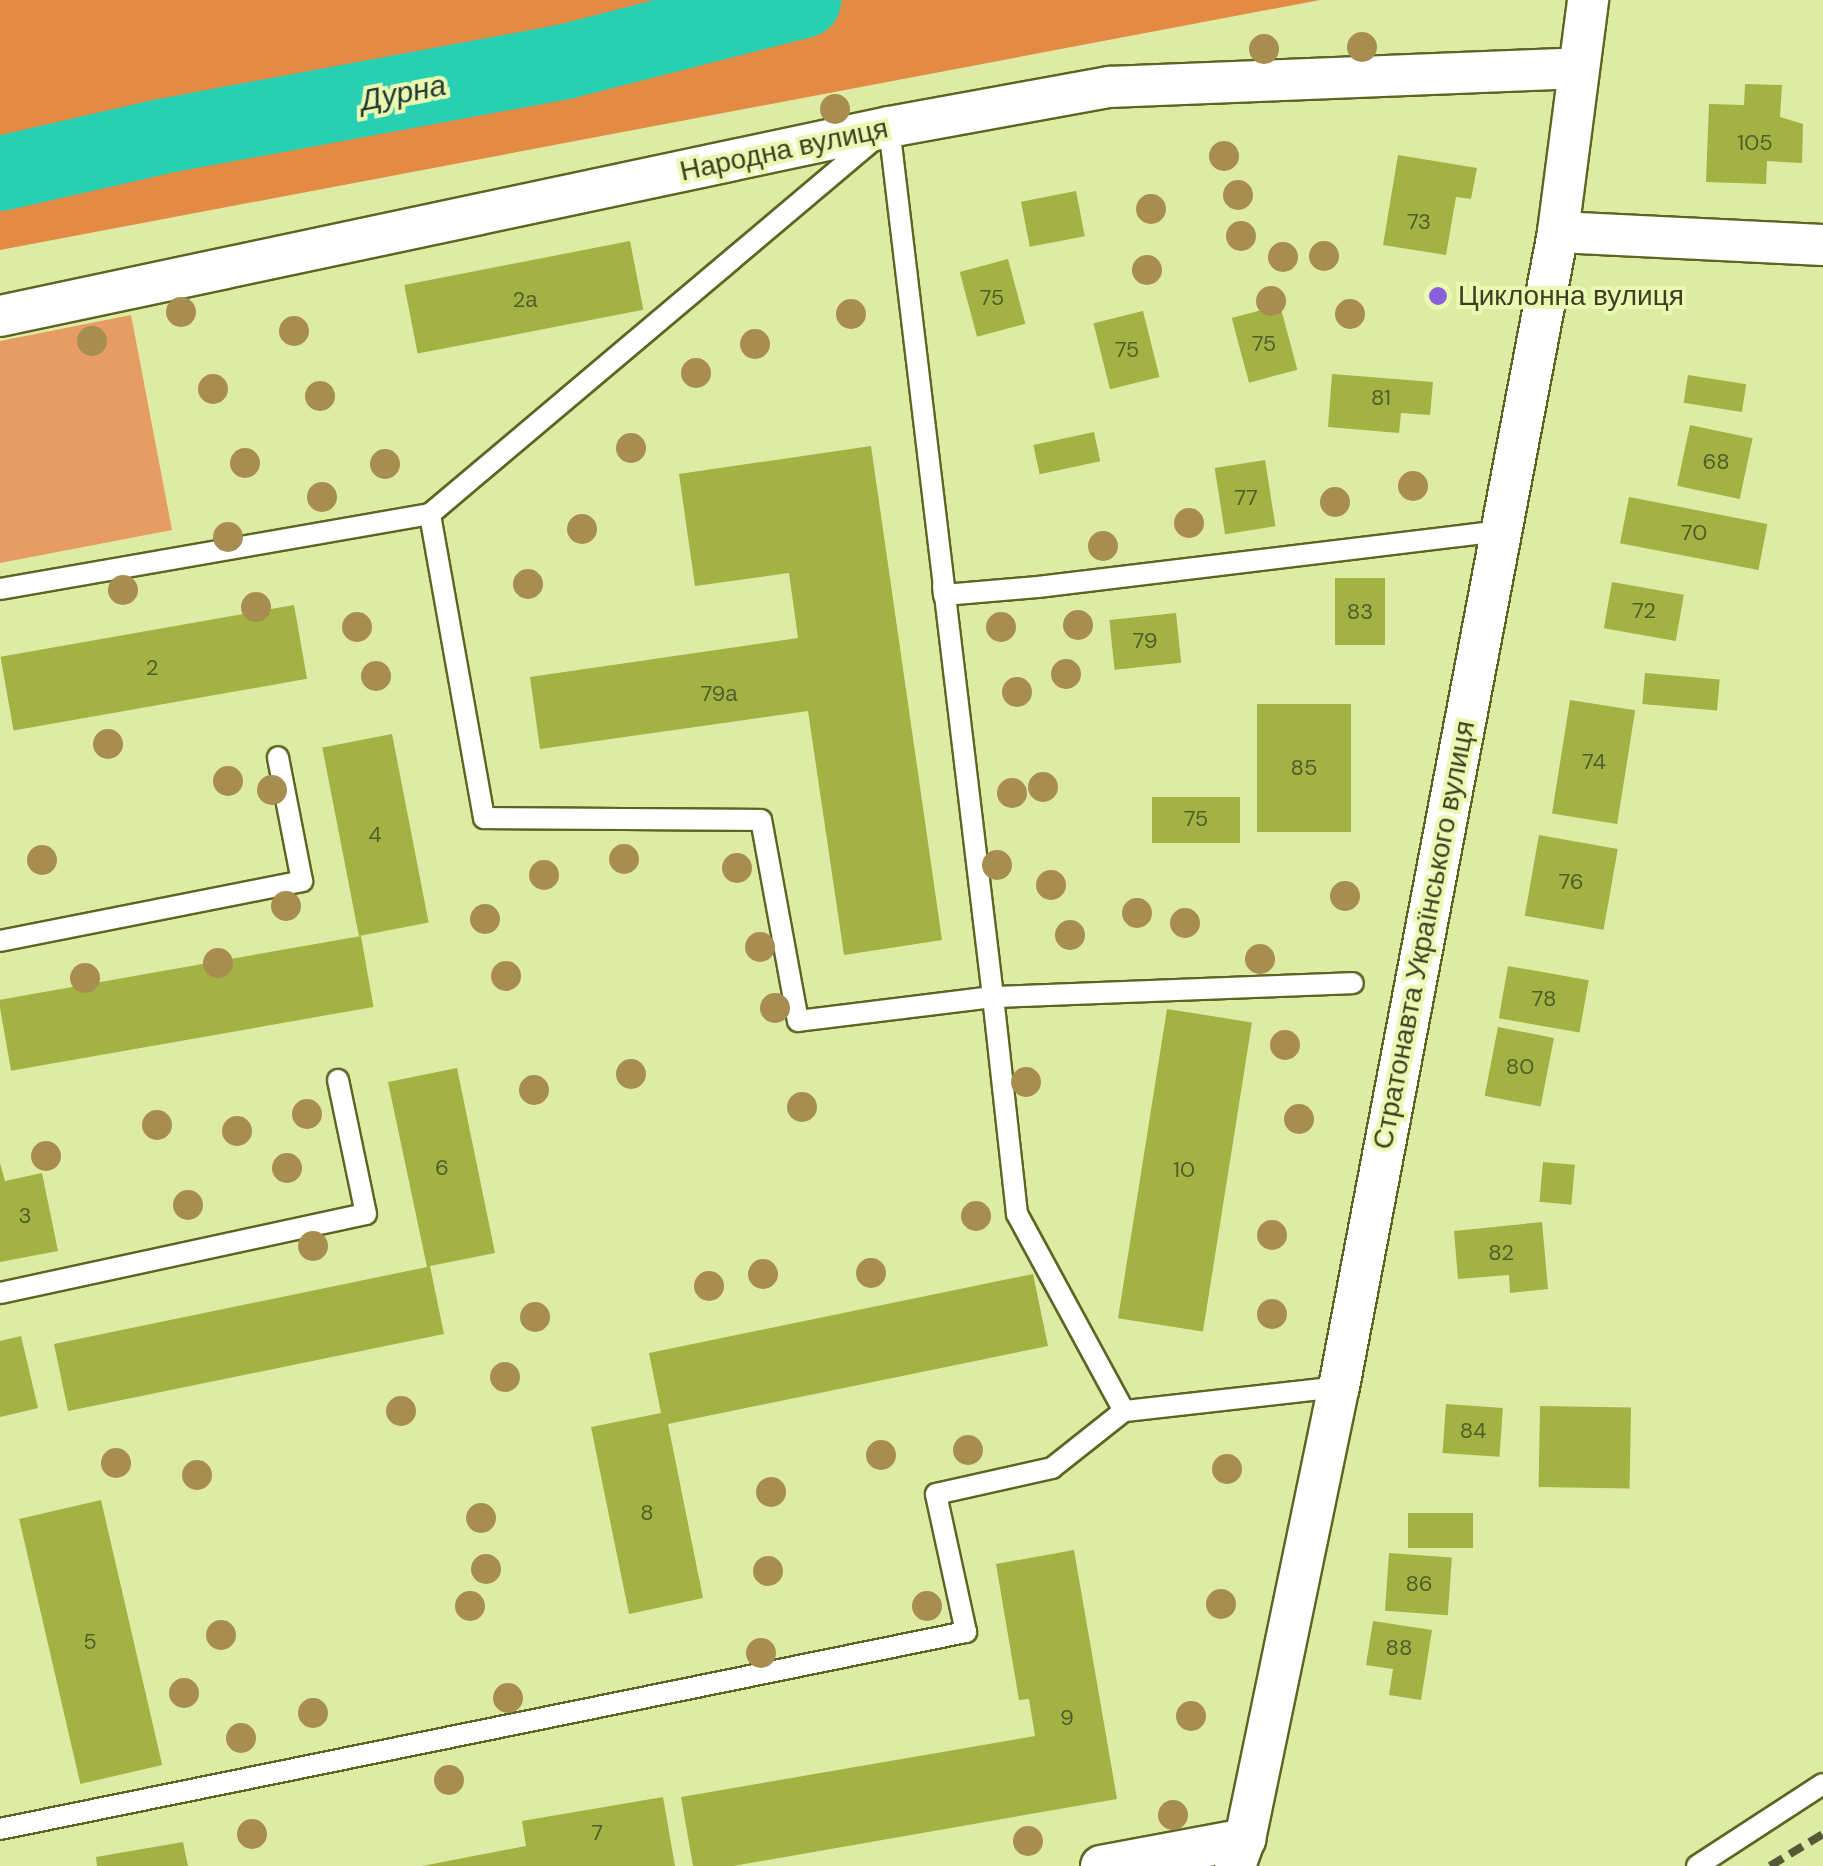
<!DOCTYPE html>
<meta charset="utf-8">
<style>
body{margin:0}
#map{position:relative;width:1823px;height:1866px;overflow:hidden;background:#deeba4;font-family:"DM Sans",sans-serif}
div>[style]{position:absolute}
.green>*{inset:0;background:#e79c63}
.forest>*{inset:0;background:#e38b45}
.river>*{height:75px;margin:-37.5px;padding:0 37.5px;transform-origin:37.5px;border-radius:37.5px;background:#27d0b2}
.building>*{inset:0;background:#a2b243;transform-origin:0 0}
.roads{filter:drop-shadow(2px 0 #5c6622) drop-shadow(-2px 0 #5c6622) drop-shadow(0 2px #5c6622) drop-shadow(0 -2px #5c6622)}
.lane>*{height:20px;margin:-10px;padding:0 10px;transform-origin:10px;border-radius:10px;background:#fff}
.street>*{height:40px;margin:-20px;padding:0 20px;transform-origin:20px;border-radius:20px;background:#fff}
.rail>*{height:8px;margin-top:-4px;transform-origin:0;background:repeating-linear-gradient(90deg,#535936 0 15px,transparent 0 23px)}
.trees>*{width:30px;height:30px;margin:-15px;border-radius:50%;background:#a78e50}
.dots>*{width:28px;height:28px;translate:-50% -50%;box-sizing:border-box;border:5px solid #ebf8b1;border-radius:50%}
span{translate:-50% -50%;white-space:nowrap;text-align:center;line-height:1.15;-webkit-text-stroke:8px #ebf8b1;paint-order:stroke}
.number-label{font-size:22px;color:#555c2b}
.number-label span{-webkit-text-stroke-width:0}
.street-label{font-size:28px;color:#3b4023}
.poi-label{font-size:28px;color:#3b4023}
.left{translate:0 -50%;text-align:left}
.water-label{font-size:30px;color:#203933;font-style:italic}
</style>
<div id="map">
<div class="green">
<i style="clip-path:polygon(131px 315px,172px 530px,0 563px,0 341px)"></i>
</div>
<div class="forest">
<i style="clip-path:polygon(0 0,1320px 0,0 250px)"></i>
</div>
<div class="river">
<i style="left:0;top:173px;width:165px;rotate:-12.9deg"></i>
<i style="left:161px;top:136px;width:411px;rotate:-10.5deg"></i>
<i style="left:565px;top:61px;width:246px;rotate:-14.4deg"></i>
</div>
<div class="building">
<i style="clip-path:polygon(1745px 84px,1782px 85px,1780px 117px,1803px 124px,1802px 163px,1767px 161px,1766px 184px,1706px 182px,1709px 104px,1744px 105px)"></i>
<i style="clip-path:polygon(1398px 155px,1477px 168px,1471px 199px,1456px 197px,1446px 255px,1383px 245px)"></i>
<i style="left:1076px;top:191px;width:46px;height:56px;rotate:79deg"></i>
<i style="left:630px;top:241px;width:70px;height:230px;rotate:79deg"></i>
<i style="left:1008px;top:259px;width:67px;height:50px;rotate:75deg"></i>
<i style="left:1280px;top:305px;width:67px;height:50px;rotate:75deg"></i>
<i style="left:1143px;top:311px;width:68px;height:51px;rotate:76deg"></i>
<i style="clip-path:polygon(1332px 374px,1433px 382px,1430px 415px,1401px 413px,1399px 433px,1328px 427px)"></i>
<i style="left:1688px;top:375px;width:59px;height:28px;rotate:9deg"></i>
<i style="left:1690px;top:425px;width:64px;height:62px;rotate:12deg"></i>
<i style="left:1094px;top:432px;width:30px;height:62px;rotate:78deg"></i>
<i style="clip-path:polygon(871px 446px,942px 940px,844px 955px,808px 711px,540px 749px,530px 677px,798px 638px,789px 573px,695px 586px,679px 474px)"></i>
<i style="left:1265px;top:460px;width:67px;height:51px;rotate:81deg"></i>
<i style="left:1629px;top:497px;width:141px;height:47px;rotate:11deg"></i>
<i style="left:1335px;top:578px;width:50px;height:67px"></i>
<i style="left:1612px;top:582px;width:73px;height:47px;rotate:10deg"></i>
<i style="left:294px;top:605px;width:75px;height:298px;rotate:80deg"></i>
<i style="left:1176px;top:613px;width:50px;height:67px;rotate:84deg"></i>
<i style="left:1645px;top:673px;width:75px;height:31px;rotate:5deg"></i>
<i style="left:1570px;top:700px;width:66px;height:115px;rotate:9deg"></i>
<i style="left:1257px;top:704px;width:94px;height:128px"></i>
<i style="left:392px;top:734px;width:192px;height:71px;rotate:79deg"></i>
<i style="left:1152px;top:797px;width:88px;height:46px"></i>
<i style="left:1539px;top:835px;width:80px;height:82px;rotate:10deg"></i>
<i style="left:361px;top:936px;width:72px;height:368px;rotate:80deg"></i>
<i style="left:1508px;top:966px;width:82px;height:53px;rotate:10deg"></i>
<i style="left:1167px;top:1009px;width:86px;height:313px;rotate:9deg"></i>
<i style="left:1498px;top:1027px;width:57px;height:70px;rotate:11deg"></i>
<i style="clip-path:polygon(457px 1068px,495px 1253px,430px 1266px,444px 1334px,68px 1411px,54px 1344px,427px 1267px,388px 1082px)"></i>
<i style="left:1543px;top:1162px;width:32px;height:40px;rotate:5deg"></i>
<i style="clip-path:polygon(0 1163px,5px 1181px,42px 1173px,58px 1251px,0 1262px)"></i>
<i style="clip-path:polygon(1542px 1222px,1548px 1289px,1510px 1293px,1509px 1275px,1458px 1279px,1454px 1231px)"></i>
<i style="clip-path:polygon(1033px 1274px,1048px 1346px,668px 1424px,703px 1598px,629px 1614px,591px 1427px,661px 1413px,649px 1353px)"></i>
<i style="clip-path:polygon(21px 1336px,38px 1408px,0 1417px,0 1341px)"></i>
<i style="left:1446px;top:1404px;width:57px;height:49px;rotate:4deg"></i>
<i style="left:1540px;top:1406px;width:91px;height:81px;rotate:1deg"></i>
<i style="left:101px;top:1500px;width:272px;height:84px;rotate:77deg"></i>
<i style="left:1408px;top:1513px;width:65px;height:35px"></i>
<i style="clip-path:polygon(1074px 1550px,1117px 1799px,733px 1866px,693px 1866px,681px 1797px,1035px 1736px,1029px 1699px,1019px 1700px,996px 1564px)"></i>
<i style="left:1389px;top:1553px;width:63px;height:58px;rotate:4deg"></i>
<i style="clip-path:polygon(1373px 1621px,1432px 1630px,1421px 1700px,1389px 1695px,1393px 1669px,1366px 1665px)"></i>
<i style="clip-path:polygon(663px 1797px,675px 1866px,422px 1866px,526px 1846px,522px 1821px)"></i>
<i style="clip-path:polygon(183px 1842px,188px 1866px,97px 1866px,96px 1857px)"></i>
</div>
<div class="roads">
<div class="lane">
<i style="left:889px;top:127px;width:876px;rotate:83.18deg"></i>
<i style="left:993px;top:997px;width:196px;rotate:173deg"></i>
<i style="left:798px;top:1021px;width:204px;rotate:-100.4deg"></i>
<i style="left:761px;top:820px;width:277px;rotate:-179.6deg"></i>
<i style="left:484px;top:818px;width:309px;rotate:-100.1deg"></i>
<i style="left:430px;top:514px;width:600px;rotate:-40.14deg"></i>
<i style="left:943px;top:586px;width:9px;rotate:84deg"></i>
<i style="left:944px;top:595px;width:94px;rotate:-4.9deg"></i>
<i style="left:1038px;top:587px;width:464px;rotate:-6.9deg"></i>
<i style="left:0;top:589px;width:436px;rotate:-9.9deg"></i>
<i style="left:0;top:941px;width:308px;rotate:-11.2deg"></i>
<i style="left:302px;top:881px;width:126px;rotate:-101deg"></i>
<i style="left:0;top:1293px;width:374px;rotate:-12.2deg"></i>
<i style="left:366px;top:1214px;width:137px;rotate:-101.8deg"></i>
<i style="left:1339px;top:1387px;width:216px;rotate:173.6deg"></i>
<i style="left:1124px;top:1411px;width:224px;rotate:-118.5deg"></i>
<i style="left:1017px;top:1214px;width:218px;rotate:-96.3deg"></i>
<i style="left:993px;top:997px;width:360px;rotate:-2.2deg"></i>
<i style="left:0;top:1829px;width:986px;rotate:-11.53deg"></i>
<i style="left:966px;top:1632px;width:141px;rotate:-102.3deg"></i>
<i style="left:936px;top:1494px;width:119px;rotate:-12.6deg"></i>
<i style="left:1052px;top:1468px;width:92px;rotate:-38.4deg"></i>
<i style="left:1697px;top:1866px;width:150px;rotate:-33.1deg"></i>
</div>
<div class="street">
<i style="left:1558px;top:232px;width:265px;rotate:2.8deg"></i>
<i style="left:0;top:316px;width:909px;rotate:-12deg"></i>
<i style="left:889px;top:127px;width:225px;rotate:-10.3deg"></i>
<i style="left:1110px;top:87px;width:469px;rotate:-2.3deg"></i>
<i style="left:1101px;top:1866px;width:147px;rotate:-10.6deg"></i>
<i style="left:1235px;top:1866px;width:29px;rotate:-70deg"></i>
<i style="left:1245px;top:1839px;width:462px;rotate:-78.3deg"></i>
<i style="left:1339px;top:1387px;width:1176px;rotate:-79.26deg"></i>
<i style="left:1558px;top:232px;width:234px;rotate:-82.6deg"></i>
</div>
</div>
<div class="rail">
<i style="left:1770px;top:1866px;width:62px;rotate:-31.1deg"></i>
</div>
<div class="trees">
<i style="left:1362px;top:47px"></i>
<i style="left:1264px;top:49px"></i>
<i style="left:835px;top:109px"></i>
<i style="left:1224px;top:156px"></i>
<i style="left:1238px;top:195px"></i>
<i style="left:1151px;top:209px"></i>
<i style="left:1241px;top:236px"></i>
<i style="left:1324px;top:256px"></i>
<i style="left:1283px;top:257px"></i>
<i style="left:1147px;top:270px"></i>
<i style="left:1271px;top:301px"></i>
<i style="left:181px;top:312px"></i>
<i style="left:851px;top:314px"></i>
<i style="left:1350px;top:314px"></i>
<i style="left:294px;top:331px"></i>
<i style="left:92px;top:341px"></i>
<i style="left:755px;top:344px"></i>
<i style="left:696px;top:373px"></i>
<i style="left:213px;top:389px"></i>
<i style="left:320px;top:396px"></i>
<i style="left:631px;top:448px"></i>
<i style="left:245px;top:463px"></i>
<i style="left:385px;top:464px"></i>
<i style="left:1413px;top:486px"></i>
<i style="left:322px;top:497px"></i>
<i style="left:1335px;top:502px"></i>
<i style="left:1189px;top:523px"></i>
<i style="left:582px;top:529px"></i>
<i style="left:228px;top:537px"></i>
<i style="left:1103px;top:546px"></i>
<i style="left:528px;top:584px"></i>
<i style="left:123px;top:590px"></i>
<i style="left:256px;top:607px"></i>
<i style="left:1078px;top:625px"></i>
<i style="left:357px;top:627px"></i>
<i style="left:1001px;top:627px"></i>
<i style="left:1066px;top:674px"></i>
<i style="left:376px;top:676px"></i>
<i style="left:1017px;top:692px"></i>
<i style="left:108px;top:744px"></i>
<i style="left:228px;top:781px"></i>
<i style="left:1043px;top:787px"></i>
<i style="left:272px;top:790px"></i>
<i style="left:1012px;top:793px"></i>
<i style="left:624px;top:859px"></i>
<i style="left:42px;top:860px"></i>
<i style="left:997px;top:865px"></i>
<i style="left:737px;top:868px"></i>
<i style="left:544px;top:875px"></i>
<i style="left:1051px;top:885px"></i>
<i style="left:1345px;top:896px"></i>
<i style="left:286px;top:906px"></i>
<i style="left:1137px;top:913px"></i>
<i style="left:485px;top:919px"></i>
<i style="left:1185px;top:923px"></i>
<i style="left:1070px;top:935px"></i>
<i style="left:760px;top:947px"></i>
<i style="left:1260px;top:959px"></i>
<i style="left:218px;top:963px"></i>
<i style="left:506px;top:976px"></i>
<i style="left:85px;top:978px"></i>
<i style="left:775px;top:1008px"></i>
<i style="left:1285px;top:1045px"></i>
<i style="left:631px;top:1074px"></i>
<i style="left:1026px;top:1082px"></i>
<i style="left:534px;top:1090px"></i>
<i style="left:802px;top:1107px"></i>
<i style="left:307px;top:1114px"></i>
<i style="left:1299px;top:1119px"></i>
<i style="left:157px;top:1125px"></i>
<i style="left:237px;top:1131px"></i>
<i style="left:46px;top:1156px"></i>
<i style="left:287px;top:1168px"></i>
<i style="left:188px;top:1205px"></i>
<i style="left:976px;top:1216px"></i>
<i style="left:1272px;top:1235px"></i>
<i style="left:313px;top:1246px"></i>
<i style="left:871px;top:1273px"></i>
<i style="left:763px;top:1274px"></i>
<i style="left:709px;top:1286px"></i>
<i style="left:1272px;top:1314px"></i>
<i style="left:535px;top:1317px"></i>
<i style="left:505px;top:1377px"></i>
<i style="left:401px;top:1411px"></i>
<i style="left:968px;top:1450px"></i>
<i style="left:881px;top:1455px"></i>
<i style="left:116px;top:1463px"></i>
<i style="left:1227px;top:1469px"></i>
<i style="left:197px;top:1475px"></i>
<i style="left:771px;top:1492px"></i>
<i style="left:481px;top:1518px"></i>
<i style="left:486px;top:1569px"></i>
<i style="left:768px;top:1571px"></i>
<i style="left:1221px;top:1604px"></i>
<i style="left:470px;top:1606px"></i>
<i style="left:927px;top:1606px"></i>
<i style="left:221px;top:1635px"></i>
<i style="left:761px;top:1653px"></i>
<i style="left:184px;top:1693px"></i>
<i style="left:508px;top:1698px"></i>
<i style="left:313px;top:1713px"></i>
<i style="left:1191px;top:1716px"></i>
<i style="left:241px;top:1738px"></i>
<i style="left:449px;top:1780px"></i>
<i style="left:1173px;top:1815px"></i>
<i style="left:252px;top:1834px"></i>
<i style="left:1028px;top:1841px"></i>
</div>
<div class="dots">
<i style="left:1438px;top:296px;background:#8a5fd9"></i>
</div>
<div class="number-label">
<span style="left:1755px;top:143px">105</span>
<span style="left:1419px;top:222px">73</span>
<span style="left:992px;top:298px">75</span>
<span style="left:525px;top:300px">2а</span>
<span style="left:1264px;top:344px">75</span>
<span style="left:1127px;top:350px">75</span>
<span style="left:1381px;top:398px">81</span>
<span style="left:1716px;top:462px">68</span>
<span style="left:1246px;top:498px">77</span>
<span style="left:1694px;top:533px">70</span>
<span style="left:1644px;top:611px">72</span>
<span style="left:1360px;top:612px">83</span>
<span style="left:1145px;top:641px">79</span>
<span style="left:152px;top:668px">2</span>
<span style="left:719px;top:694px">79а</span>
<span style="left:1594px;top:762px">74</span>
<span style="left:1304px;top:768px">85</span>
<span style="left:1196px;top:819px">75</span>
<span style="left:375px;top:835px">4</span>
<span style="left:1571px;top:882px">76</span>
<span style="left:1544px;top:999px">78</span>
<span style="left:1520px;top:1067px">80</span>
<span style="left:442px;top:1168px">6</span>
<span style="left:1184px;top:1170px">10</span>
<span style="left:25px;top:1216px">3</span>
<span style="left:1501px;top:1253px">82</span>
<span style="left:1473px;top:1431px">84</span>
<span style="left:647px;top:1513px">8</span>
<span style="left:1419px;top:1584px">86</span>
<span style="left:90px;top:1642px">5</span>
<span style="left:1399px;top:1648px">88</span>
<span style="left:1067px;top:1718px">9</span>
<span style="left:597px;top:1833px">7</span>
</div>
<div class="street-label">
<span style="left:784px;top:150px;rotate:-12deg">Народна вулиця</span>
<span style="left:1424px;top:935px;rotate:-79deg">Стратонавта Українського вулиця</span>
</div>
<div class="poi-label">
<span class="left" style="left:1458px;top:296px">Циклонна вулиця</span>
</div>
<div class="water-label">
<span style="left:403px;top:93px;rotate:-11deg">Дурна</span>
</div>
</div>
